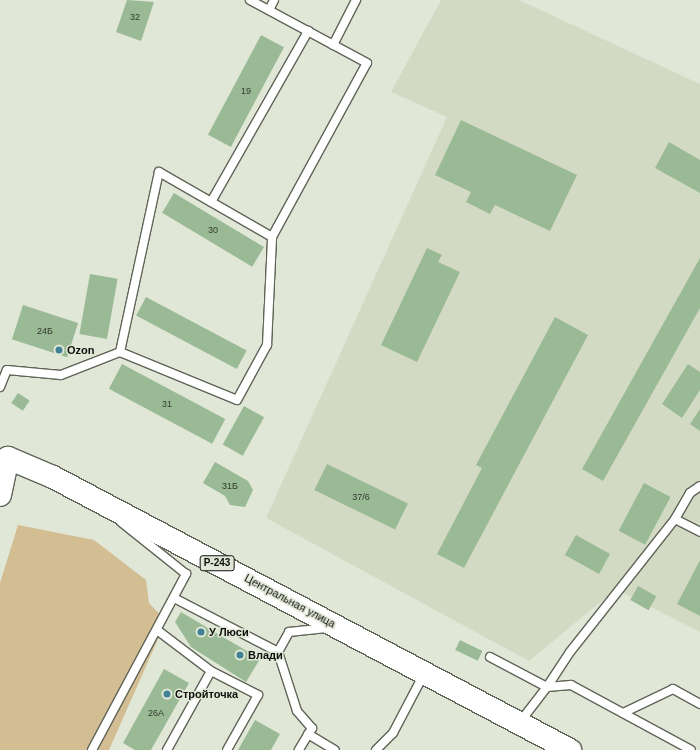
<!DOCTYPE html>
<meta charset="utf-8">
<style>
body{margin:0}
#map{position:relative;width:700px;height:750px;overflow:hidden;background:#e1e7d7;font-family:Helvetica,sans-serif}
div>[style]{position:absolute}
.built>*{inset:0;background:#d3dac4}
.green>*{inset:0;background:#d3bd93}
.building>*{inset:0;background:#9aba95;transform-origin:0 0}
.roads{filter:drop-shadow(1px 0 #606457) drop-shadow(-1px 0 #606457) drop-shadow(0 1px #606457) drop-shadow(0 -1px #606457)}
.service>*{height:8px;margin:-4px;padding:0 4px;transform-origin:4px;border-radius:4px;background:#fff}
.trunk>*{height:22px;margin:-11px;padding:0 11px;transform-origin:11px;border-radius:11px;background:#fff}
.dots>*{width:11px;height:11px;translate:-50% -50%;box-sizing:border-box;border:2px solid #e1e7d7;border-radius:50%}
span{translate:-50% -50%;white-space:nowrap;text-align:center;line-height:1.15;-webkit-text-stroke:3px #e1e7d7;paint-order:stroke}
.number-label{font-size:9px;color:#313a2e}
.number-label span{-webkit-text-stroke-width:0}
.shield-label span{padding:1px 3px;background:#e1e7d7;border:1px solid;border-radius:3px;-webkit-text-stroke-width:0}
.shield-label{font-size:10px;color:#0e100b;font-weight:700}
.poi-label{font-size:11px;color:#0e100b;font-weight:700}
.left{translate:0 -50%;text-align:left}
.street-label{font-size:11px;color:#0e100b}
</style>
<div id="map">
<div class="built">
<i style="clip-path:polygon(441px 0,519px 0,700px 84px,700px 632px,616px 589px,529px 661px,266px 518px,447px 117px,391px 92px)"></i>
</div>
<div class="green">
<i style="clip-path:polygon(18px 525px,94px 540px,146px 580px,149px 603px,166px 621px,109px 750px,0 750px,0 583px)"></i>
</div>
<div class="building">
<i style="clip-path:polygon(127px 0,154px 2px,141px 41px,116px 32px)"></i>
<i style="left:261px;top:35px;width:26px;height:113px;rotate:28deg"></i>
<i style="clip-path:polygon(461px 120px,577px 175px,550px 231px,495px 205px,490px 214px,466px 202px,471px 192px,435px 175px)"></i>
<i style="clip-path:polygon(669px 142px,700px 160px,700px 193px,655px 168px)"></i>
<i style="left:174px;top:193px;width:105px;height:23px;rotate:31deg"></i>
<i style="clip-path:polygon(427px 248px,442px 255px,438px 262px,460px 272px,417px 362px,381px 345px)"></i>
<i style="clip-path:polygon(700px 258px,700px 308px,603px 481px,582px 469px)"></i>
<i style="left:90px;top:274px;width:28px;height:61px;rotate:10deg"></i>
<i style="left:146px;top:297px;width:114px;height:21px;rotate:28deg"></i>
<i style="left:23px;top:305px;width:58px;height:36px;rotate:18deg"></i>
<i style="clip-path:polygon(555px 317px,588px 335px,464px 568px,437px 554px,482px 468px,476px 465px)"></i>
<i style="left:122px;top:364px;width:117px;height:28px;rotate:28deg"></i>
<i style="clip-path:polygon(688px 364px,700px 372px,700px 390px,682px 418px,662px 404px)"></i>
<i style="left:18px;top:393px;width:14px;height:12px;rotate:34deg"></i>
<i style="left:244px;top:406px;width:23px;height:44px;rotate:29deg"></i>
<i style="clip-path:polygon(700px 409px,700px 431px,690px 424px)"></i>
<i style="clip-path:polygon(215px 462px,248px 481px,253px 490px,245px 507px,230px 505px,225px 496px,203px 483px)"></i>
<i style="left:327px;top:464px;width:90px;height:29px;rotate:26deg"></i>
<i style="left:644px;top:483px;width:30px;height:54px;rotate:28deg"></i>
<i style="left:576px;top:535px;width:39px;height:23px;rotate:29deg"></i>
<i style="clip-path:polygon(700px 560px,700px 616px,677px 604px)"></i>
<i style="left:638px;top:586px;width:21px;height:16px;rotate:29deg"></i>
<i style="clip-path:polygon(181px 612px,260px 659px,246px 682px,191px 647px,175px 622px)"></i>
<i style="left:460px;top:640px;width:25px;height:11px;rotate:26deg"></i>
<i style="clip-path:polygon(164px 669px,189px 683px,151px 750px,135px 750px,123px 743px)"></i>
<i style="clip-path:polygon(255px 720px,280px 734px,271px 750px,238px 750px)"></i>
</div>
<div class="roads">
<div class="service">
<i style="left:269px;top:10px;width:11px;rotate:-63deg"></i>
<i style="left:333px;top:45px;width:51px;rotate:-62.9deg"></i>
<i style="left:211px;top:202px;width:197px;rotate:-60.4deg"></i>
<i style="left:120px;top:352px;width:126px;rotate:22.3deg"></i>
<i style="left:237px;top:400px;width:63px;rotate:-61.4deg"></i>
<i style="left:267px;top:345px;width:108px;rotate:-87.3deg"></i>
<i style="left:0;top:387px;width:18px;rotate:-68deg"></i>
<i style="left:7px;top:370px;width:54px;rotate:5.3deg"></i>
<i style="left:61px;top:375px;width:63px;rotate:-21.3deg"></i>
<i style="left:120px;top:352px;width:184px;rotate:-77.8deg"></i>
<i style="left:159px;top:172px;width:130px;rotate:29.9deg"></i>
<i style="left:272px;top:237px;width:198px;rotate:-61.4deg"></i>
<i style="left:367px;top:63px;width:133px;rotate:-151.7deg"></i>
<i style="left:675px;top:519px;width:30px;rotate:-60deg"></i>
<i style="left:690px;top:493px;width:12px;rotate:-35deg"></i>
<i style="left:174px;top:598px;width:117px;rotate:27.4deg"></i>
<i style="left:278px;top:652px;width:62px;rotate:72.1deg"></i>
<i style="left:297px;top:711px;width:23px;rotate:49deg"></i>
<i style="left:312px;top:728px;width:26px;rotate:121deg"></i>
<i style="left:157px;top:630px;width:68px;rotate:37.2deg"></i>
<i style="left:211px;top:671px;width:53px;rotate:27.1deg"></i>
<i style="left:258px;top:695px;width:63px;rotate:119.4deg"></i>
<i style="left:278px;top:652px;width:23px;rotate:-61deg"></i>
<i style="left:289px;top:632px;width:38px;rotate:-6deg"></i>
<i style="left:490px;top:657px;width:64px;rotate:27.8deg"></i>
<i style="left:547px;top:687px;width:42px;rotate:-56.7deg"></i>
<i style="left:570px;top:652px;width:169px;rotate:-51.7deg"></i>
<i style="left:675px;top:519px;width:28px;rotate:27deg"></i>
<i style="left:623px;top:713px;width:55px;rotate:-25.6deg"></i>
<i style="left:673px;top:689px;width:31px;rotate:29deg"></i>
<i style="left:520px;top:722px;width:44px;rotate:-52.4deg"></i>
<i style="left:547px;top:687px;width:24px;rotate:-5deg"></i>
<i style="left:571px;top:685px;width:136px;rotate:28.4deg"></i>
<i style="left:308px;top:734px;width:31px;rotate:31deg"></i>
<i style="left:92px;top:750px;width:200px;rotate:-61.9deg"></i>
<i style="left:186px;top:574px;width:83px;rotate:-141.3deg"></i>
<i style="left:167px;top:750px;width:90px;rotate:-60.9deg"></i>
<i style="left:376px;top:750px;width:24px;rotate:-45deg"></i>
<i style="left:393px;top:733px;width:67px;rotate:-62.3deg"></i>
</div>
<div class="trunk">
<i style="left:0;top:495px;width:38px;rotate:-78deg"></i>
<i style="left:8px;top:458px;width:49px;rotate:22.9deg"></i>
<i style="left:53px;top:477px;width:585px;rotate:27.84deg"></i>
</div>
</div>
<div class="dots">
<i style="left:59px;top:350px;background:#408194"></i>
<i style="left:201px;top:632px;background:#408194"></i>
<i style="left:240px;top:655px;background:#408194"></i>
<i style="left:167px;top:694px;background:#408194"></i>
</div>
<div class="number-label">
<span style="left:135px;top:17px">32</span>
<span style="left:246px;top:91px">19</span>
<span style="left:213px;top:230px">30</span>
<span style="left:45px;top:331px">24Б</span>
<span style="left:167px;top:404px">31</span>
<span style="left:230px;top:486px">31Б</span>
<span style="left:361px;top:497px">37/6</span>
<span style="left:156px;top:713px">26А</span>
</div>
<div class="shield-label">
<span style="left:217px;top:563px">Р-243</span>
</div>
<div class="poi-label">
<span class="left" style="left:67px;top:350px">Ozon</span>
<span class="left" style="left:209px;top:632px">У Люси</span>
<span class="left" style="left:248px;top:655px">Влади</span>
<span class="left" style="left:175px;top:694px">Стройточка</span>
</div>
<div class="street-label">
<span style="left:290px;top:601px;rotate:28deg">Центральная улица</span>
</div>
</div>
